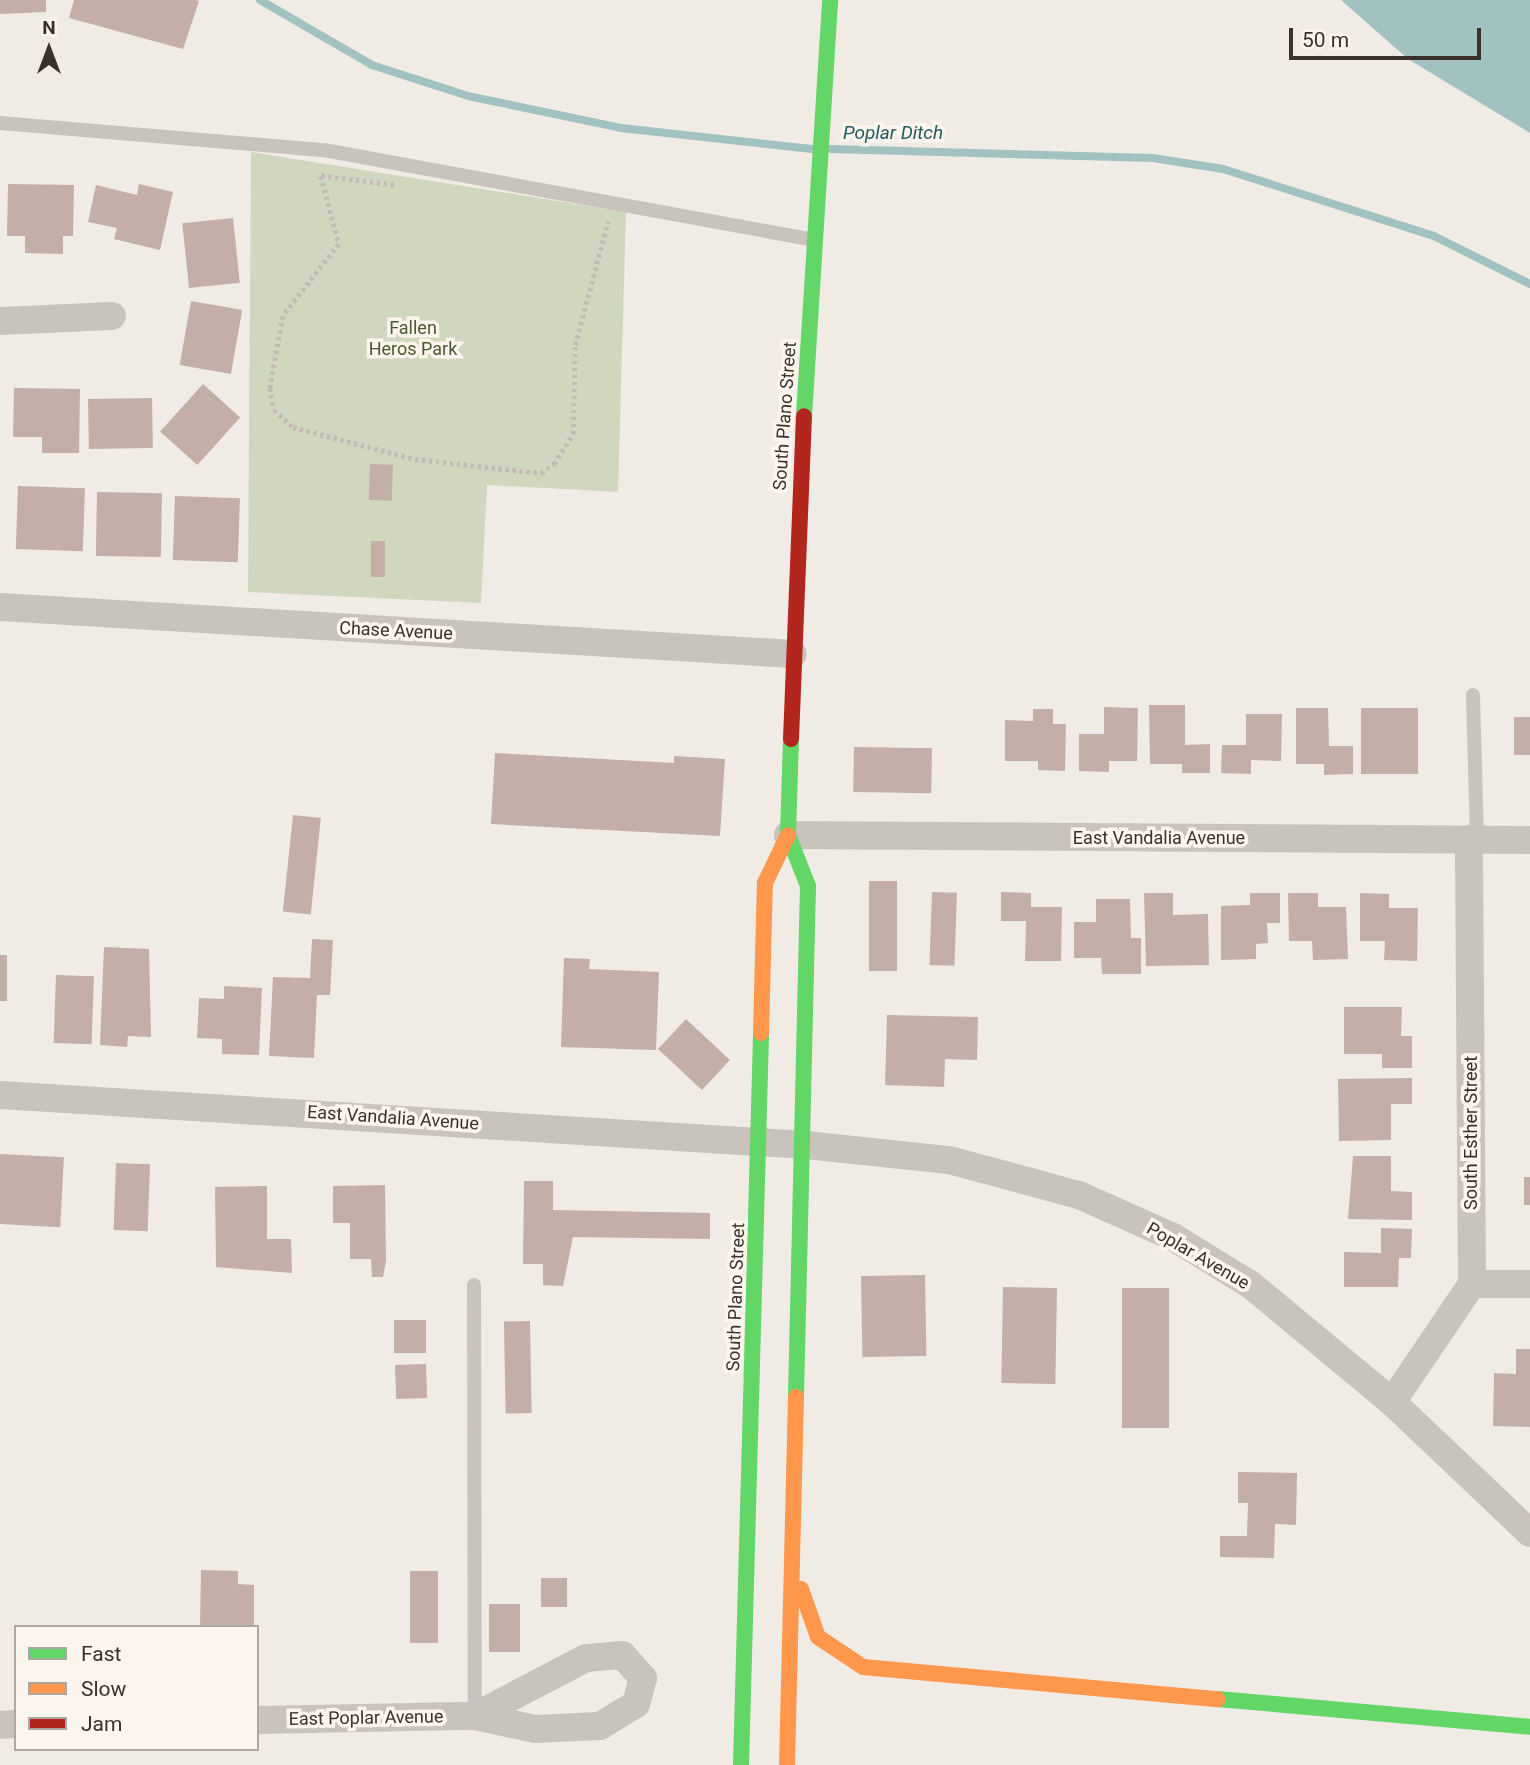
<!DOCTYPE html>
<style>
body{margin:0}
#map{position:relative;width:1530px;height:1765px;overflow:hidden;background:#f0ebe5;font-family:Roboto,sans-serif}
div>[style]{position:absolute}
.green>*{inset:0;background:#d1d6bf}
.water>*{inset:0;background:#a1c2c1}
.stream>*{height:8px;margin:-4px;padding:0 4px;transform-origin:4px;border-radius:4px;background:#a1c2c1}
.building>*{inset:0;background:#c3afa7;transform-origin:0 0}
.path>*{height:4.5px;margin-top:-2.25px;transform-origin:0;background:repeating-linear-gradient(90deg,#c2bbb6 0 3.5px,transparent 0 7px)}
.lane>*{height:14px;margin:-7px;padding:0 7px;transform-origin:7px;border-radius:7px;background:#c9c3be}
.street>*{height:28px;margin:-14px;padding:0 14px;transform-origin:14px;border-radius:14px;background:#c9c3be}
.fast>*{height:16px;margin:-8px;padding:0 8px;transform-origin:8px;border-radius:8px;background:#63d668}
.slow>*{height:16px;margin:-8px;padding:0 8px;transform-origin:8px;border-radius:8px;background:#ff974d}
.jam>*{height:16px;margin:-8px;padding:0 8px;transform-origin:8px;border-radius:8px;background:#b3261e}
span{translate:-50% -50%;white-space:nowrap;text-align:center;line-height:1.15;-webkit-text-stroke:7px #fbf5ee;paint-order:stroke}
.park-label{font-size:18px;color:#4a5a2e}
.street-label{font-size:18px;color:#3b302b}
.water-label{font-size:19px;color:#1f5a5e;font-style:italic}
.legend{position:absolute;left:14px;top:1625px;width:245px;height:126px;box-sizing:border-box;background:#fbf5ee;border:2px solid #aea6a0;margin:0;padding:9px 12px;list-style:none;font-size:21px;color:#3b302b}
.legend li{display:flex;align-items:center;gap:14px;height:35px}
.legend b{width:35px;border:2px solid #aea6a0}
.north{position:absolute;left:14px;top:14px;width:70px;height:70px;-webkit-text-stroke:5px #fbf5ee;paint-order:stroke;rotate:0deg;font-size:19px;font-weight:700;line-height:28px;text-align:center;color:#3b302b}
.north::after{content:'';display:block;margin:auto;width:24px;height:32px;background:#3b302b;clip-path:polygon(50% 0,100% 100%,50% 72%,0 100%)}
.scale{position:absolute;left:1289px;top:28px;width:192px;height:32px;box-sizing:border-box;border:4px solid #3b302b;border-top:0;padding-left:9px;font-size:21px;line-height:24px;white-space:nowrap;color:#3b302b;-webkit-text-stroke:5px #fbf5ee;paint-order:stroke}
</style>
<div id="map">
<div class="green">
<i style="clip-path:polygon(251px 152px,626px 212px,618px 492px,487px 485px,481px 603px,248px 592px)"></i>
</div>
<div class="water">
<i style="clip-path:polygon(1341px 0,1530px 0,1530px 133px,1408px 59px)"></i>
</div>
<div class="stream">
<i style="left:260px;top:0;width:129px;rotate:30.1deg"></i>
<i style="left:372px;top:65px;width:101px;rotate:17.9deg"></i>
<i style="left:468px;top:96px;width:156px;rotate:11.8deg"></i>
<i style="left:621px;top:128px;width:192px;rotate:6.3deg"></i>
<i style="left:831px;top:149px;width:322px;rotate:1.6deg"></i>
<i style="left:1153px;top:158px;width:71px;rotate:8.9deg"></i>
<i style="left:1223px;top:169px;width:221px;rotate:17.6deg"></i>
<i style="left:1434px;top:236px;width:107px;rotate:26.6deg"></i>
</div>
<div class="building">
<i style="clip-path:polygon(0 0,46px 0,46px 12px,0 14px)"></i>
<i style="clip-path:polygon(74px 0,196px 0,199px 1px,183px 49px,69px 18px)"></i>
<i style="clip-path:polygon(8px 184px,74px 185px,73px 236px,63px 236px,63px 254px,25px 253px,25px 236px,7px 236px)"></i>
<i style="clip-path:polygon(139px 184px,173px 192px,160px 250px,114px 239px,117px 228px,88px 222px,96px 185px,137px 195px)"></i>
<i style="left:233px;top:218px;width:65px;height:51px;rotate:84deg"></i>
<i style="left:191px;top:301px;width:52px;height:65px;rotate:10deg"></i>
<i style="left:203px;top:384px;width:50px;height:64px;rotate:42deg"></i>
<i style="clip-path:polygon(14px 388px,80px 389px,79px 453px,42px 453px,42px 437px,13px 437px)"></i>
<i style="left:152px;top:398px;width:50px;height:64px;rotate:89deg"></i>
<i style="left:370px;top:464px;width:23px;height:36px;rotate:2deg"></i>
<i style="left:18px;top:486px;width:67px;height:63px;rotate:2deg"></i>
<i style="left:97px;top:492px;width:65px;height:64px;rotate:1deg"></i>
<i style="left:175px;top:496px;width:65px;height:64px;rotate:2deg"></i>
<i style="left:371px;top:541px;width:14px;height:36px"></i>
<i style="clip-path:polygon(1149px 705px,1185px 705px,1185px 745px,1210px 744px,1210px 773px,1182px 773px,1182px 764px,1150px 764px)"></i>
<i style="clip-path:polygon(1104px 707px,1138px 708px,1137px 761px,1109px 761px,1109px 772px,1079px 771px,1079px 734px,1104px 734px)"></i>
<i style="clip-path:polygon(1296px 708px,1328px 708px,1329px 746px,1353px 746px,1353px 774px,1324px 775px,1324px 764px,1296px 764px)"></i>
<i style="left:1361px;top:708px;width:57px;height:66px"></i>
<i style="clip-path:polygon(1033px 709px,1053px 709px,1053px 724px,1066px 724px,1065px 771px,1038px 770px,1038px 761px,1005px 761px,1005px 720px,1033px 721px)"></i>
<i style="clip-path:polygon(1246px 714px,1282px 714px,1281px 761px,1251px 760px,1251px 774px,1221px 773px,1222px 745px,1246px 745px)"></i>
<i style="left:1514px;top:717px;width:16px;height:38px"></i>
<i style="left:854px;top:747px;width:78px;height:45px;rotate:1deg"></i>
<i style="clip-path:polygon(495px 753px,674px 763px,674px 756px,725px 759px,720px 836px,491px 824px)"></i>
<i style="left:293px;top:815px;width:28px;height:97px;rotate:6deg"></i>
<i style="left:869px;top:881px;width:28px;height:90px"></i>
<i style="left:932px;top:892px;width:25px;height:73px;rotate:2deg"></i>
<i style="clip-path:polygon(1001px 892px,1031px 893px,1031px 907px,1062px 907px,1061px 961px,1025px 961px,1026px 921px,1001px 921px)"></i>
<i style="clip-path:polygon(1144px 893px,1173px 893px,1173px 915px,1208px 914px,1209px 965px,1146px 966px)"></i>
<i style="clip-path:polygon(1250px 893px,1280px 893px,1280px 923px,1267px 923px,1268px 943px,1256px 944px,1256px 959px,1221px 960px,1221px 906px,1250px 905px)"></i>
<i style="clip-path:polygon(1288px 893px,1318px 893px,1318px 907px,1346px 907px,1348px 959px,1313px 960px,1312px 941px,1289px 941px)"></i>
<i style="clip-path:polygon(1360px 893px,1389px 894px,1389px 908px,1418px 908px,1417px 961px,1384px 960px,1385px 941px,1360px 941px)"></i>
<i style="clip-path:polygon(1096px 899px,1130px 899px,1131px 938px,1141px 938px,1141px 974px,1102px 974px,1101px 958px,1074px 958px,1074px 922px,1096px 922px)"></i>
<i style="clip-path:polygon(312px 939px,333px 940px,330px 995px,317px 995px,314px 1058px,269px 1056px,273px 977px,310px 978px)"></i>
<i style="clip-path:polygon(104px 947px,149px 949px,151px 1037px,128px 1036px,127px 1047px,100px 1045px)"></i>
<i style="left:0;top:955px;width:7px;height:46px"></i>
<i style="clip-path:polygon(564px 958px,590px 959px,589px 969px,659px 972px,656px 1050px,561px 1047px)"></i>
<i style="left:56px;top:975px;width:38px;height:68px;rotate:2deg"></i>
<i style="clip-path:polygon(224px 986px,262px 988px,259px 1055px,222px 1054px,222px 1039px,197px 1038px,199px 998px,224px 999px)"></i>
<i style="clip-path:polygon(1344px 1007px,1402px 1007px,1401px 1036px,1412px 1036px,1412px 1068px,1382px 1068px,1382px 1054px,1344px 1054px)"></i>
<i style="clip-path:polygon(887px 1015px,978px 1017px,977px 1060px,945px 1059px,944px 1087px,885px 1085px)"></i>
<i style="left:686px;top:1019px;width:60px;height:41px;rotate:43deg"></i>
<i style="clip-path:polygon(1412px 1078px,1412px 1104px,1391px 1104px,1391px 1140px,1339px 1141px,1338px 1079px)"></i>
<i style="left:0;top:1154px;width:64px;height:70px;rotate:3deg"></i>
<i style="clip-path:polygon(1353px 1156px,1391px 1156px,1391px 1191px,1412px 1192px,1412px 1220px,1348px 1219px)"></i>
<i style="left:116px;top:1163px;width:34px;height:67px;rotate:2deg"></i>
<i style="left:1524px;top:1177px;width:6px;height:28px"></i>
<i style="clip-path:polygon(524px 1181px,553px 1181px,553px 1210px,710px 1213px,710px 1239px,573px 1237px,563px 1286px,543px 1285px,543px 1264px,523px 1264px)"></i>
<i style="clip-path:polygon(385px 1185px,386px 1261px,383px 1277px,372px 1277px,371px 1259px,350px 1259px,350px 1223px,333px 1223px,333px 1186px)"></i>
<i style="clip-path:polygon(267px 1186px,267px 1239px,291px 1239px,292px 1273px,216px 1267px,215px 1187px)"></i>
<i style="clip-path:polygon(1381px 1228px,1412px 1229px,1411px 1258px,1399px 1258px,1398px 1287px,1344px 1287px,1344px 1252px,1381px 1253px)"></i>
<i style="left:925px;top:1275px;width:81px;height:64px;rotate:89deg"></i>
<i style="left:1003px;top:1287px;width:54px;height:96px;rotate:1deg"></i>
<i style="left:1122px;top:1288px;width:47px;height:140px"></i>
<i style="left:394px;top:1320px;width:32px;height:33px"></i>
<i style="left:530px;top:1321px;width:92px;height:26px;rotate:89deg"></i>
<i style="clip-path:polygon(1516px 1349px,1530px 1349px,1530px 1427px,1493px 1426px,1494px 1373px,1516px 1374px)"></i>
<i style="left:426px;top:1364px;width:34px;height:31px;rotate:88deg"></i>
<i style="clip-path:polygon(1238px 1472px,1297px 1473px,1296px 1525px,1275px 1524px,1274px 1558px,1220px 1557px,1220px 1536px,1247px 1536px,1248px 1503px,1238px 1503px)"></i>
<i style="clip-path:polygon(201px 1570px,238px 1571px,238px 1584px,254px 1585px,254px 1627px,200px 1627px)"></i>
<i style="left:410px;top:1571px;width:28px;height:72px"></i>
<i style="left:541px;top:1578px;width:26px;height:29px"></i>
<i style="left:489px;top:1604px;width:31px;height:48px"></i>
</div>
<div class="path">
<i style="left:394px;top:185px;width:74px;rotate:-173deg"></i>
<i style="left:321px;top:176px;width:70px;rotate:75.2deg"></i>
<i style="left:339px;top:244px;width:91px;rotate:127.9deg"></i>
<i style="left:283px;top:316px;width:73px;rotate:100.2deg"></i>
<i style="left:270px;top:388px;width:22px;rotate:80deg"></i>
<i style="left:274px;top:410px;width:25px;rotate:42deg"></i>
<i style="left:293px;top:427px;width:126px;rotate:14.7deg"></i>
<i style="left:415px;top:459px;width:127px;rotate:6.3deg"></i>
<i style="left:541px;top:473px;width:16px;rotate:-35deg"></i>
<i style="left:554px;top:464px;width:36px;rotate:-58deg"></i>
<i style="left:573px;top:434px;width:89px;rotate:-88.7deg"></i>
<i style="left:575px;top:345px;width:128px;rotate:-75.1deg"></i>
</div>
<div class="lane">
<i style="left:0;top:123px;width:325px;rotate:4.8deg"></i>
<i style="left:324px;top:150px;width:498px;rotate:10.4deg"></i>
<i style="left:1473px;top:695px;width:144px;rotate:88.4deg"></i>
<i style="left:474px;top:1285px;width:431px;rotate:89.9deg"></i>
</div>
<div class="street">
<i style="left:0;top:321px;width:112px;rotate:-2.6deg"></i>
<i style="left:0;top:607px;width:794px;rotate:3.39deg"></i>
<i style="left:788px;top:835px;width:742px;rotate:0.39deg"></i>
<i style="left:0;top:1095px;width:808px;rotate:3.55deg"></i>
<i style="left:806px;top:1145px;width:144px;rotate:6deg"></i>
<i style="left:949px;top:1160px;width:135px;rotate:15.1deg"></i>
<i style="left:1079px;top:1195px;width:103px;rotate:24.1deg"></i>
<i style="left:1173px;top:1237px;width:92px;rotate:31.6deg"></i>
<i style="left:1251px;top:1285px;width:183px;rotate:39.7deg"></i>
<i style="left:1392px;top:1402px;width:190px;rotate:43.5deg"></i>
<i style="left:1472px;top:1284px;width:58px"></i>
<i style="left:1392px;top:1402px;width:143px;rotate:-55.9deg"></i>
<i style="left:1472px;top:1284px;width:445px;rotate:-90.4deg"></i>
<i style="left:257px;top:1720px;width:218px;rotate:-1.1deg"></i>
<i style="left:475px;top:1716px;width:61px;rotate:12.2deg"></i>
<i style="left:535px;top:1729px;width:65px;rotate:-2.6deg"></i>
<i style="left:600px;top:1726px;width:42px;rotate:-31.4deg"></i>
<i style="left:636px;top:1704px;width:27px;rotate:-75deg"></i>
<i style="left:643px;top:1678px;width:31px;rotate:-132deg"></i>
<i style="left:622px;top:1655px;width:36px;rotate:175deg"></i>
<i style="left:586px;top:1658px;width:125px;rotate:152.4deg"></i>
<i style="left:0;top:1725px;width:16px;rotate:-4deg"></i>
</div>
<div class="fast">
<i style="left:804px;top:416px;width:417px;rotate:-86.4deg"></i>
<i style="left:791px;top:739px;width:96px;rotate:91.8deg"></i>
<i style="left:788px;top:835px;width:55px;rotate:68.6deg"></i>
<i style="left:808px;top:886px;width:511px;rotate:91.35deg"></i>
<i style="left:1218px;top:1699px;width:313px;rotate:5.1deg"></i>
<i style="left:741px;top:1765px;width:732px;rotate:-88.43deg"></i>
</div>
<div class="slow">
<i style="left:761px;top:1033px;width:150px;rotate:-88.5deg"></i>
<i style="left:765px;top:883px;width:53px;rotate:-64.4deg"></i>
<i style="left:801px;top:1589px;width:51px;rotate:70.5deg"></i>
<i style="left:818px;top:1637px;width:54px;rotate:33.7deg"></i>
<i style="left:863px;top:1667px;width:356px;rotate:5.2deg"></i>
<i style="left:787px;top:1765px;width:368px;rotate:-88.6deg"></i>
</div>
<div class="jam">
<i style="left:791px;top:739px;width:323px;rotate:-87.7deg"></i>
</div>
<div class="park-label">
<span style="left:413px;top:339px">Fallen<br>Heros Park</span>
</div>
<div class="street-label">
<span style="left:785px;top:416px;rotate:-86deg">South Plano Street</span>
<span style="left:396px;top:631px;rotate:3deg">Chase Avenue</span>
<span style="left:1159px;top:838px">East Vandalia Avenue</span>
<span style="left:393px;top:1118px;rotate:4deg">East Vandalia Avenue</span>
<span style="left:1471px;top:1133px;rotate:-90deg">South Esther Street</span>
<span style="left:1198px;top:1256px;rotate:30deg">Poplar Avenue</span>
<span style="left:736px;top:1297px;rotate:-88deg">South Plano Street</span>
<span style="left:366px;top:1718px;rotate:-1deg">East Poplar Avenue</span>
</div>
<div class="water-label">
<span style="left:893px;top:133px">Poplar Ditch</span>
</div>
<ul class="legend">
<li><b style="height:9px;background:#63d668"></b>Fast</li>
<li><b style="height:9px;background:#ff974d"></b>Slow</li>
<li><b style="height:9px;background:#b3261e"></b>Jam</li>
</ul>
<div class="north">N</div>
<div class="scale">50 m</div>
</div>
